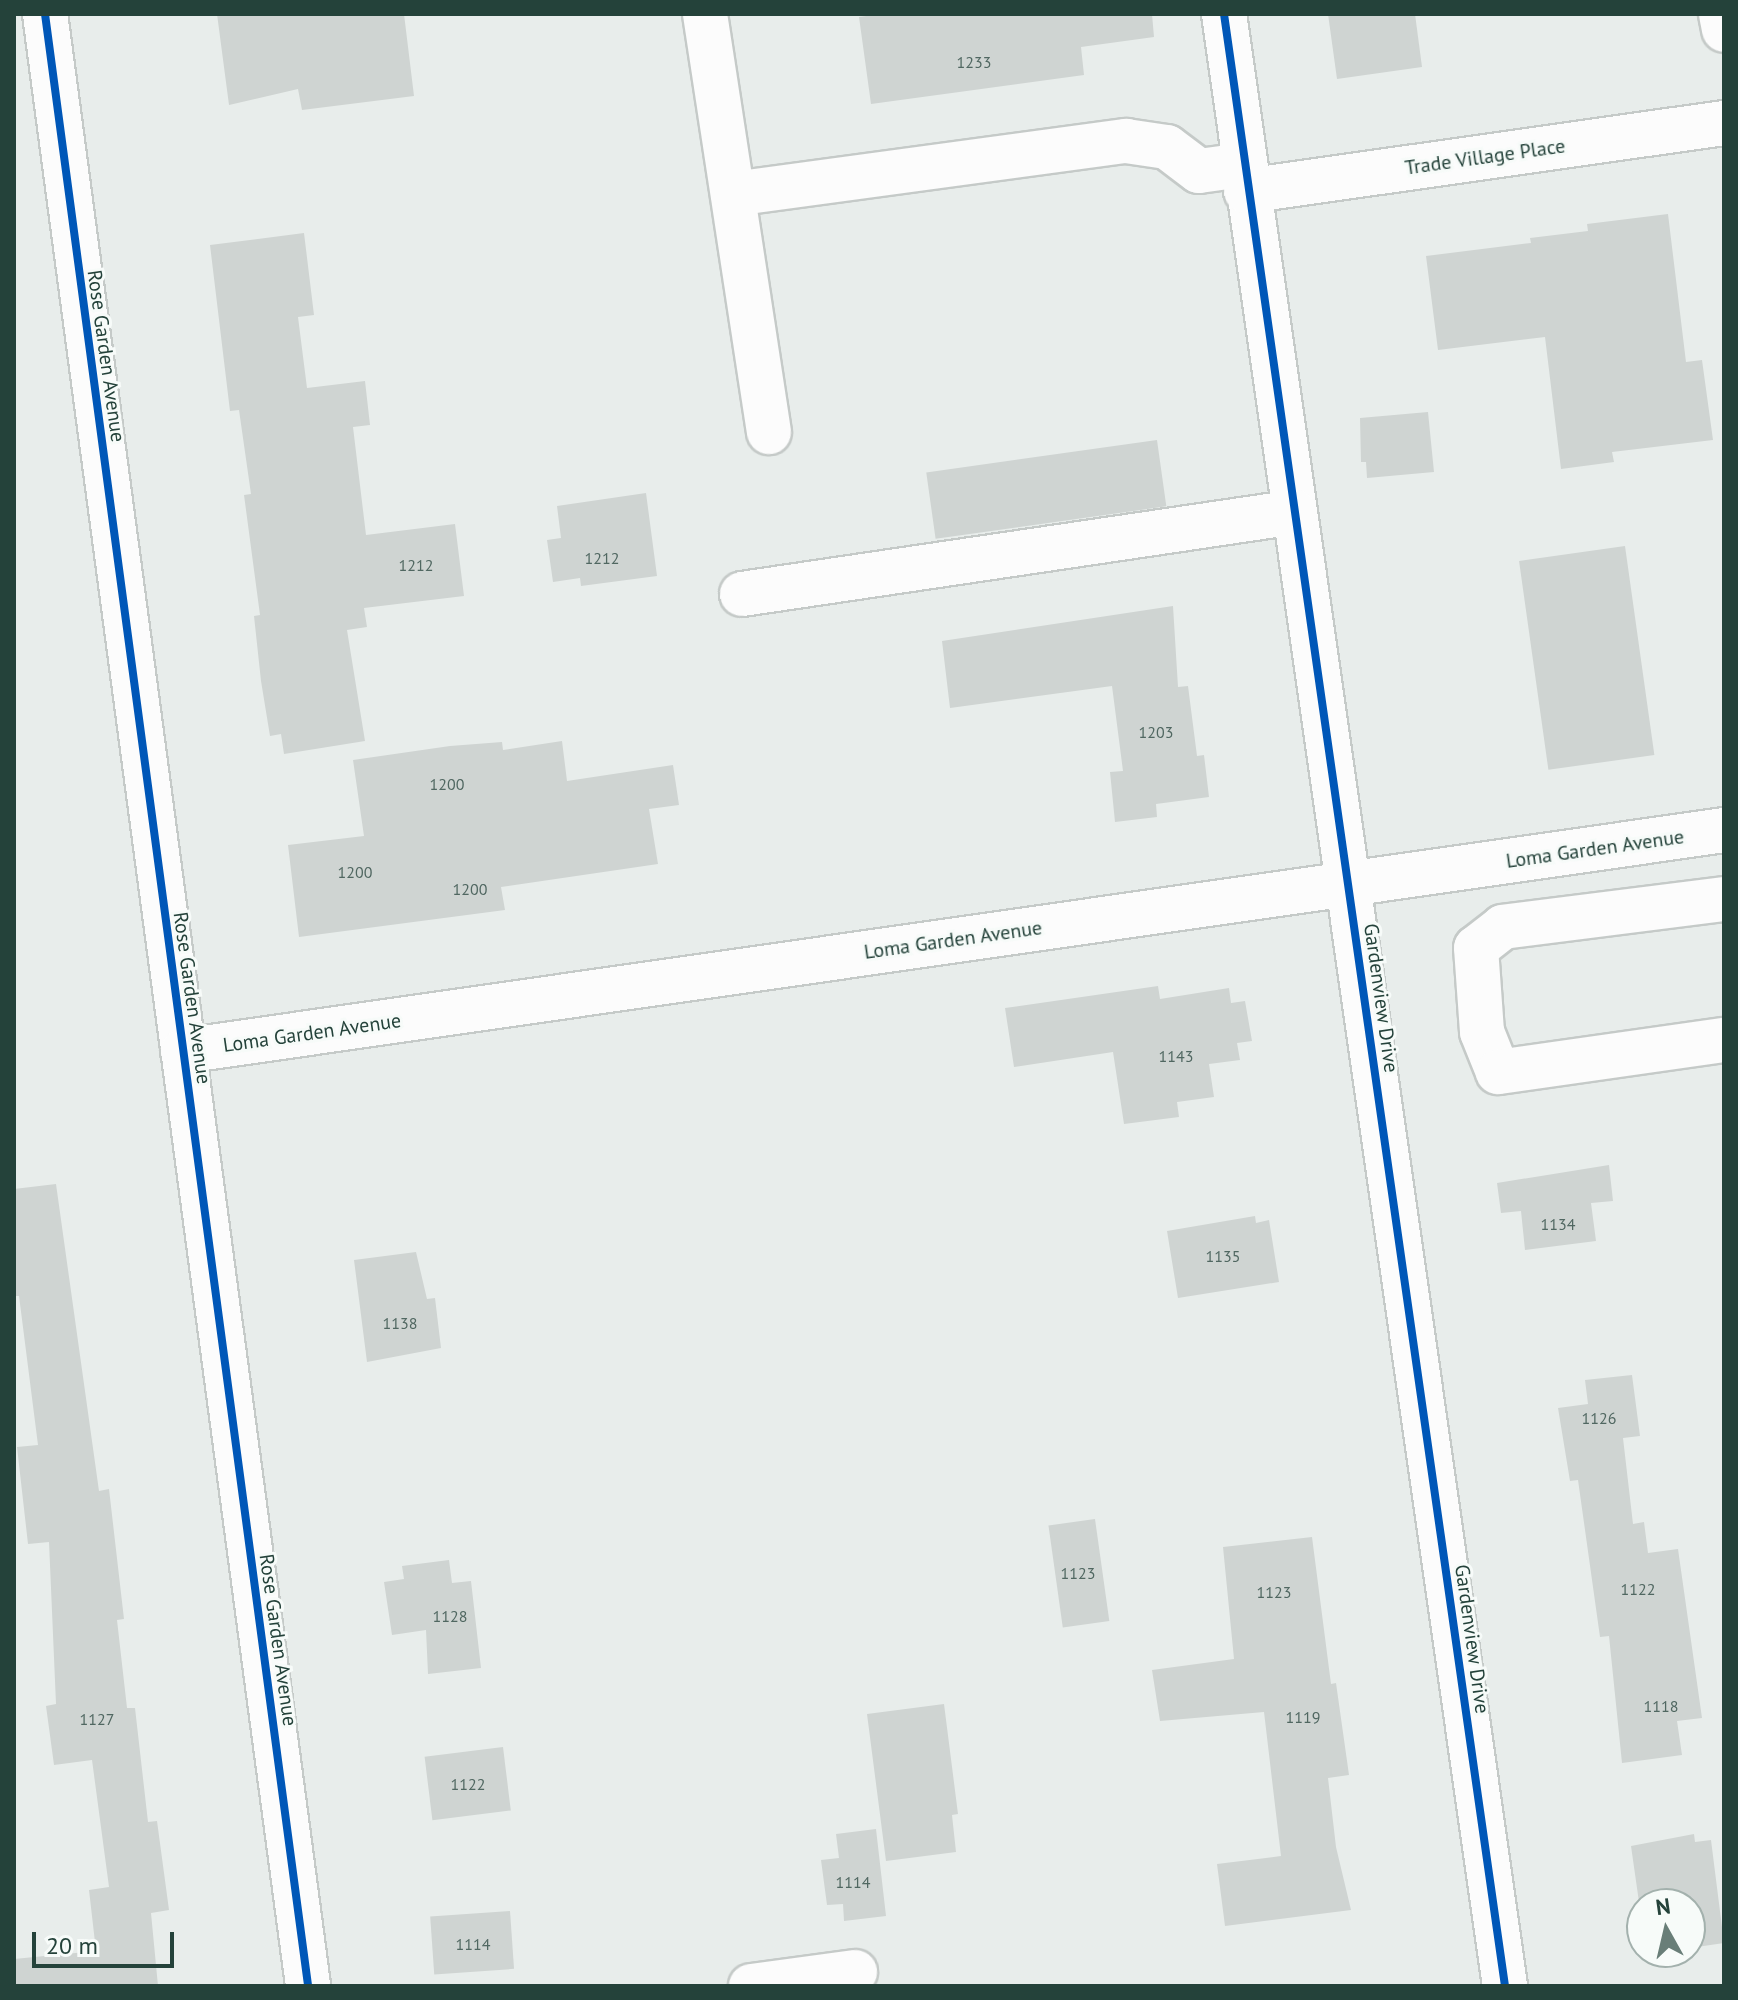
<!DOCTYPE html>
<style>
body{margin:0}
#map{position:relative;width:1738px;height:2000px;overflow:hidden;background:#e8edeb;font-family:"PT Sans",sans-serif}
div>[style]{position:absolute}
.building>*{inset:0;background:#cfd4d2;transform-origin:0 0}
.roads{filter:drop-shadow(2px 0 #c5cac8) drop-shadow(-2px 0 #c5cac8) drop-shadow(0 2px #c5cac8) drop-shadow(0 -2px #c5cac8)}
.minor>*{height:44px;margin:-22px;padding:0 22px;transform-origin:22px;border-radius:22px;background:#fcfcfc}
.cycleway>*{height:8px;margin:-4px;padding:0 4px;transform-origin:4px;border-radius:4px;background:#0057b8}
span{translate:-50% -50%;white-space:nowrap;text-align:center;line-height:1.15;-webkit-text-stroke:6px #f7fbf9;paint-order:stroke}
.number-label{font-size:16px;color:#506761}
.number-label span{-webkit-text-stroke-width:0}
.street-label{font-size:20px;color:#24423a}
.frame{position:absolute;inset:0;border:16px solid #24423a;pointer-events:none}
.north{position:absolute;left:1626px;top:1888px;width:80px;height:80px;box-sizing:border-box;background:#f7fbf9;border:2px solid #a3b1ad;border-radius:50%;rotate:352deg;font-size:22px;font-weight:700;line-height:32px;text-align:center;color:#24423a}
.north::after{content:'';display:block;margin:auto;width:28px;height:36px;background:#697e78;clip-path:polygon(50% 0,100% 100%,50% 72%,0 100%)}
.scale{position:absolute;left:32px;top:1932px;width:142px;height:36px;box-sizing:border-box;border:4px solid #24423a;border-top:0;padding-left:10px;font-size:24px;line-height:28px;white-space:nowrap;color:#24423a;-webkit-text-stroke:6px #f7fbf9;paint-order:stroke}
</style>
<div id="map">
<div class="building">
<i style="clip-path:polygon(217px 14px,404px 14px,414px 96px,302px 110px,298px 89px,229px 105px)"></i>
<i style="clip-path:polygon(881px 14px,1152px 14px,1154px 37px,1081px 47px,1084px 75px,871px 104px,859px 17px)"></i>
<i style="clip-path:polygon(1328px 14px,1415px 14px,1422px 67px,1337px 79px)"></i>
<i style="clip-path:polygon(1668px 214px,1686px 362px,1702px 360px,1713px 440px,1612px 452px,1614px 462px,1561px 469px,1545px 337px,1438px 350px,1426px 256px,1531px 243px,1530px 238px,1588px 231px,1587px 224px)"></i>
<i style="clip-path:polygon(304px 233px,314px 315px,298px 317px,307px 388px,365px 381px,370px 425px,353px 427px,366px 535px,455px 524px,464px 596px,364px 608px,367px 627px,347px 630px,365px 741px,284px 754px,281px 734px,270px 736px,261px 681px,254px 616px,260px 615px,244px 495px,251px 494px,239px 410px,230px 411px,210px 245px)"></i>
<i style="clip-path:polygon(1428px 412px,1434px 472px,1367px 478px,1366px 462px,1361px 462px,1360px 418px)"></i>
<i style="left:1157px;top:440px;width:67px;height:233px;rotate:82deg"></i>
<i style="clip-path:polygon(646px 493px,657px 576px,581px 586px,580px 578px,553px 582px,547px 540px,561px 538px,557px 506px)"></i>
<i style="left:1625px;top:546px;width:211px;height:107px;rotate:82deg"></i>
<i style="clip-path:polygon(1173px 606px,1178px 687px,1188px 686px,1197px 756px,1204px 755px,1209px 797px,1156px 804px,1157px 817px,1115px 822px,1110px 772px,1123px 771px,1112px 686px,950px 708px,942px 641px)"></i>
<i style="clip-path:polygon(562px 741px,567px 781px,673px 765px,679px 805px,649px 809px,658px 864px,501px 887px,505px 910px,299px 937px,288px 845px,364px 836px,353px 760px,450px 746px,502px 742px,503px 750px)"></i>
<i style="clip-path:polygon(1158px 986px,1160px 999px,1229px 988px,1231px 1003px,1245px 1001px,1252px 1041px,1237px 1043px,1240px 1060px,1209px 1064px,1214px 1097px,1177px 1102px,1179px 1117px,1124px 1124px,1113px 1052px,1014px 1067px,1005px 1008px)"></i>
<i style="clip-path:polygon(1609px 1165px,1613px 1201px,1591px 1203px,1596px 1241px,1525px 1250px,1521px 1211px,1501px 1213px,1497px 1183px)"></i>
<i style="clip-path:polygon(56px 1184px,99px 1491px,109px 1489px,124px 1619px,117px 1620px,127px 1708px,135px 1708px,148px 1822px,157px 1821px,169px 1910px,151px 1913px,158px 1986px,14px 1986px,14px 1959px,96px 1951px,89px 1890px,109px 1887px,92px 1760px,54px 1765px,46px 1706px,56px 1704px,49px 1542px,28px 1544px,17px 1447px,38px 1445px,19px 1296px,14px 1296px,14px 1189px)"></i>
<i style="clip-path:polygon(1255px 1216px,1256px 1223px,1269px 1220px,1279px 1282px,1178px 1298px,1167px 1231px)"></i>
<i style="clip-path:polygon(416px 1252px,427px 1299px,435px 1298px,441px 1348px,367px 1362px,354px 1260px)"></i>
<i style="clip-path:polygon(1632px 1375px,1640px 1436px,1623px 1438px,1633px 1524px,1644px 1522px,1648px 1553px,1678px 1549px,1702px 1718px,1677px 1721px,1682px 1755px,1622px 1763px,1609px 1636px,1600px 1637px,1578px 1480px,1570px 1481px,1558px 1408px,1588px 1404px,1585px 1380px)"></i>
<i style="left:1095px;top:1519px;width:103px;height:47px;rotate:82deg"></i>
<i style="clip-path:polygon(1312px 1537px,1331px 1684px,1336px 1683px,1349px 1775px,1328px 1778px,1336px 1847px,1351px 1910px,1225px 1926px,1217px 1864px,1281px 1856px,1264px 1712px,1160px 1721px,1152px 1670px,1234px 1659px,1223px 1547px)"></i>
<i style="clip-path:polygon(449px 1560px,452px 1583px,471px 1581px,481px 1668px,428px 1674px,426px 1630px,392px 1635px,384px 1582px,404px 1579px,402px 1566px)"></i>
<i style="clip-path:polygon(944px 1704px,958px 1814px,952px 1815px,956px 1852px,886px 1861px,867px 1714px)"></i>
<i style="left:503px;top:1747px;width:64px;height:79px;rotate:83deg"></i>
<i style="clip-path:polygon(876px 1829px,886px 1916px,844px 1921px,843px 1904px,827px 1905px,821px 1860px,839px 1858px,836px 1834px)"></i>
<i style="clip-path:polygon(1694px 1834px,1695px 1842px,1711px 1840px,1724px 1943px,1690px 1948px,1690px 1904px,1642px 1904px,1642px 1923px,1631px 1846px)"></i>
<i style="left:510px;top:1911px;width:58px;height:80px;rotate:86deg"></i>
</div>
<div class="roads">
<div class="minor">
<i style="left:45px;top:14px;width:1989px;rotate:82.4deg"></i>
<i style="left:705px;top:14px;width:423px;rotate:81.3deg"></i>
<i style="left:1224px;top:14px;width:1992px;rotate:81.89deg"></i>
<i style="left:1721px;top:14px;width:16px;rotate:79deg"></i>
<i style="left:1246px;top:191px;width:483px;rotate:-8.1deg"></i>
<i style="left:733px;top:194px;width:397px;rotate:-7.7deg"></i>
<i style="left:1126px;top:141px;width:41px;rotate:8.3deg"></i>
<i style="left:1167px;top:147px;width:40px;rotate:37deg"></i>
<i style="left:1199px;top:171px;width:44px;rotate:-7.8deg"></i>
<i style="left:742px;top:594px;width:559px;rotate:-8.43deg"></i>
<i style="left:1724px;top:899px;width:223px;rotate:172.8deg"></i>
<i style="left:1503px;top:927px;width:34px;rotate:142deg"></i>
<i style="left:1476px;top:948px;width:84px;rotate:85.9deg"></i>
<i style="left:1482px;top:1032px;width:43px;rotate:68.2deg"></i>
<i style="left:1498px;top:1072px;width:228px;rotate:-8.1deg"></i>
<i style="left:183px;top:1051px;width:1557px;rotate:-8.16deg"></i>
<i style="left:751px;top:1986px;width:105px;rotate:-7.7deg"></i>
</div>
</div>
<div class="cycleway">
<i style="left:45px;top:14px;width:1989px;rotate:82.4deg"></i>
<i style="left:1224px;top:14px;width:1992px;rotate:81.89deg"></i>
</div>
<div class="number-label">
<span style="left:974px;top:62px">1233</span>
<span style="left:602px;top:558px">1212</span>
<span style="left:416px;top:565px">1212</span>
<span style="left:1156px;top:732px">1203</span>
<span style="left:447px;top:784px">1200</span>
<span style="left:355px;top:872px">1200</span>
<span style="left:470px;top:889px">1200</span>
<span style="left:1176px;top:1056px">1143</span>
<span style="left:1558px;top:1224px">1134</span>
<span style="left:1223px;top:1256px">1135</span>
<span style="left:400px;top:1323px">1138</span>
<span style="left:1599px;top:1418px">1126</span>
<span style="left:1078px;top:1573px">1123</span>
<span style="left:1638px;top:1589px">1122</span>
<span style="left:1274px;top:1592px">1123</span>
<span style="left:450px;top:1616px">1128</span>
<span style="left:1661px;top:1706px">1118</span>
<span style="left:1303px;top:1717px">1119</span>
<span style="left:97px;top:1719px">1127</span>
<span style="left:468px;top:1784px">1122</span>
<span style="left:853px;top:1882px">1114</span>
<span style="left:473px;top:1944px">1114</span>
</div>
<div class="street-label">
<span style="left:1485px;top:157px;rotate:-8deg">Trade Village Place</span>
<span style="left:106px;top:356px;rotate:82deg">Rose Garden Avenue</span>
<span style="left:1595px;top:849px;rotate:-8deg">Loma Garden Avenue</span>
<span style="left:953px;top:940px;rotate:-8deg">Loma Garden Avenue</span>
<span style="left:192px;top:998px;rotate:82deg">Rose Garden Avenue</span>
<span style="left:1381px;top:998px;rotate:82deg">Gardenview Drive</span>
<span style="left:312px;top:1033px;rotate:-8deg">Loma Garden Avenue</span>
<span style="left:1472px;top:1639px;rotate:82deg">Gardenview Drive</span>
<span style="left:278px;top:1640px;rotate:82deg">Rose Garden Avenue</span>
</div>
<div class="frame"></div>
<div class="north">N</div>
<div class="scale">20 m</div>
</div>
